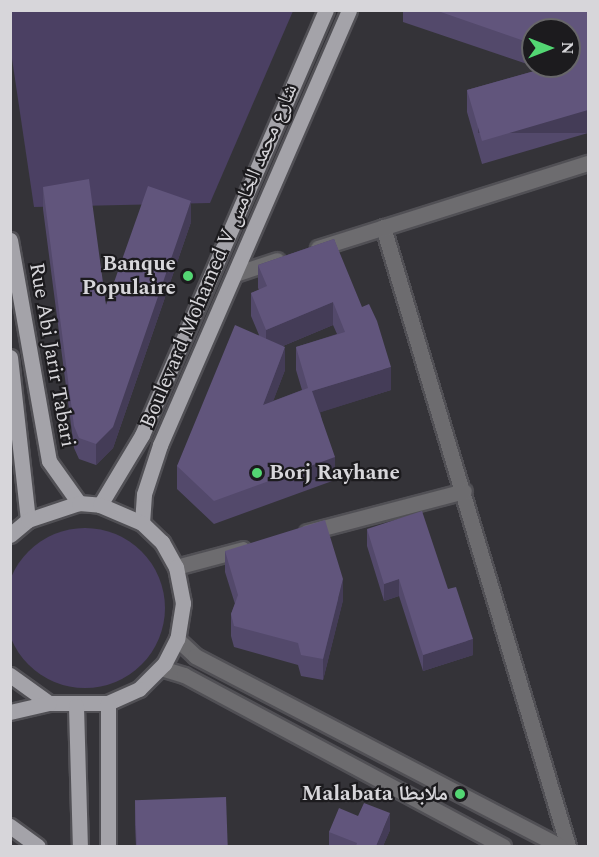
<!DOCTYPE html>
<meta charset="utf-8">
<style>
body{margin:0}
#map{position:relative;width:599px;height:857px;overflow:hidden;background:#343338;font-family:Spectral,"Noto Naskh Arabic",serif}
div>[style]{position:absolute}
.green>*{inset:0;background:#4b4063}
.round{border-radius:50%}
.roads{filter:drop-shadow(2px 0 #515055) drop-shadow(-2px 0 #515055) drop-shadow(0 2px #515055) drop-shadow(0 -2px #515055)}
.minor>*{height:15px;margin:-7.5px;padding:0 7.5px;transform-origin:7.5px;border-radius:7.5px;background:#6d6c6f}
.major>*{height:15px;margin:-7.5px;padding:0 7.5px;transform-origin:7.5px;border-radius:7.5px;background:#a4a3a9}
.wall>*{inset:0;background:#53496b}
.shaded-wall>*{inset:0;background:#443c57;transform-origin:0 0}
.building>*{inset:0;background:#61557c;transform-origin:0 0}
.dots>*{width:16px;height:16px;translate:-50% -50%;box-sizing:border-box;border:3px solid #1c1b1e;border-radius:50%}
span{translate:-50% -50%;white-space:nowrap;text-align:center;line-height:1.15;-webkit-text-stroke:4.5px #1c1b1e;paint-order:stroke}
.street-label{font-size:21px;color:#d7d6da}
.poi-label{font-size:21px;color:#d7d6da;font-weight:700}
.right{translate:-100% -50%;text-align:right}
.left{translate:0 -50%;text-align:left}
.frame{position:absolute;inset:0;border:12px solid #d7d6da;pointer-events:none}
.north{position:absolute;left:521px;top:18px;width:60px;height:60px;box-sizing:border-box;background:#1c1b1e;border:2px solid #676669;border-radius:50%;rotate:90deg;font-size:16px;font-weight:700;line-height:24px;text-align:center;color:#d7d6da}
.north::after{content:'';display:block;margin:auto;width:21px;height:27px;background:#53d673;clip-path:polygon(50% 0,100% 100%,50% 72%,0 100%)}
</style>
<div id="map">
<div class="green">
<i style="clip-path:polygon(10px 11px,293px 11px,210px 203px,34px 207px,11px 52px)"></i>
<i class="round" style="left:5px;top:528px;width:160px;height:160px"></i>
</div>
<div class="roads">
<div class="minor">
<i style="left:383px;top:227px;width:646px;rotate:73.36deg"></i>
<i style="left:318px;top:248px;width:283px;rotate:-17.5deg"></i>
<i style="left:235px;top:274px;width:44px;rotate:-18.4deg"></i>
<i style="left:307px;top:532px;width:162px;rotate:-14.6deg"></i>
<i style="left:176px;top:567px;width:69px;rotate:-15deg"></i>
<i style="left:177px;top:639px;width:25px;rotate:43deg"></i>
<i style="left:195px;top:656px;width:411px;rotate:27.5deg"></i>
<i style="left:161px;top:668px;width:24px;rotate:17deg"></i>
<i style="left:184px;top:675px;width:362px;rotate:28.2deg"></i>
</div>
<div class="major">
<i style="left:10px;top:240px;width:224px;rotate:80deg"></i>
<i style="left:49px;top:461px;width:52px;rotate:54.5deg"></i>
<i style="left:10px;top:357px;width:164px;rotate:83.7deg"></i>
<i style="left:100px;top:505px;width:82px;rotate:-59deg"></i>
<i style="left:142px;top:435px;width:463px;rotate:-66.6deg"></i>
<i style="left:142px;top:523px;width:29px;rotate:-86deg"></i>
<i style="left:144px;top:494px;width:52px;rotate:-71.9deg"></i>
<i style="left:160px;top:445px;width:474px;rotate:-66.5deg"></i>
<i style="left:10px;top:535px;width:23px;rotate:-40deg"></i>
<i style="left:28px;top:520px;width:54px;rotate:-18.4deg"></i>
<i style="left:79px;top:503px;width:21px;rotate:5deg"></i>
<i style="left:100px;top:505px;width:46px;rotate:23.2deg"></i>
<i style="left:142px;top:523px;width:28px;rotate:44deg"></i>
<i style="left:162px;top:542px;width:29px;rotate:61deg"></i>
<i style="left:176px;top:567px;width:37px;rotate:79deg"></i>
<i style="left:183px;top:603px;width:36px;rotate:99deg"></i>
<i style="left:177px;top:639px;width:28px;rotate:117deg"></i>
<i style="left:164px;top:664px;width:35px;rotate:135deg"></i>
<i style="left:139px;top:689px;width:34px;rotate:156deg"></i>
<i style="left:108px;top:703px;width:59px;rotate:180deg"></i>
<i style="left:49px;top:703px;width:48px;rotate:-144.3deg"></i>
<i style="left:108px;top:703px;width:143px;rotate:90deg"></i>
<i style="left:76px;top:706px;width:140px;rotate:88.4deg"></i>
<i style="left:10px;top:712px;width:40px;rotate:-13deg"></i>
<i style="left:10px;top:826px;width:34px;rotate:36deg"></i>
</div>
</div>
<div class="wall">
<i style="clip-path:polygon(403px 10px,588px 10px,588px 133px,482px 164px,467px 112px,467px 90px,542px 69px,533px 66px,569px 66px,569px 30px,533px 30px,533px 66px,403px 22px)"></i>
<i style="clip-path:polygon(43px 187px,106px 305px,191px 222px,113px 448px,96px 465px,79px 459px,74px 448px,43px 209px)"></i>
<i style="clip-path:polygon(evenodd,334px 239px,391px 390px,320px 412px,335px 480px,214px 524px,177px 489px,177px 466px,259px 335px,251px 316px,251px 293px,259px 290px,258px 288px,258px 265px,334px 239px,333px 325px,337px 334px,296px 347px,296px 370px,302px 390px,273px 401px,285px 370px,283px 346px,333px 325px)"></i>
<i style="clip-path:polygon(367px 529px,448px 589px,473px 655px,423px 671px,399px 596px,384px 601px,367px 546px)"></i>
<i style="clip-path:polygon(225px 551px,343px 600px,323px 680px,301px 676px,298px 665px,234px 647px,231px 636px,231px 614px,235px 604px,225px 572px)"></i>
<i style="clip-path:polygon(135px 800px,228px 846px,136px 846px,135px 825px)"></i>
<i style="clip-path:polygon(390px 830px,383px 846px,329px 846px,329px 832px)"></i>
</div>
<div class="shaded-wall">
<i style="left:588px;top:110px;width:23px;height:110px;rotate:90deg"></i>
<i style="clip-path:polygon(191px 201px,191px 222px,113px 448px,96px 465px,96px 444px)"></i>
<i style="clip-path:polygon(333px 302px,333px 325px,266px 353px,266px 330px)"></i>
<i style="clip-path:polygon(285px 347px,285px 370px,263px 428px,263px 405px)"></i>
<i style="clip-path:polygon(391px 367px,391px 390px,312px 415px,312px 391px)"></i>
<i style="left:335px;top:457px;width:23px;height:129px;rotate:90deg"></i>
<i style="clip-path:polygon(343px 579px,343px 600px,323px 680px,323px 659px)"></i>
<i style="clip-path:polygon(399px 579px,399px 596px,384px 601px,384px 584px)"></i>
<i style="clip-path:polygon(473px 639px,473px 655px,423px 671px,423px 655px)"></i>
<i style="clip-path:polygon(390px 813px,390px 830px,383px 846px,376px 846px)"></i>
</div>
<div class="building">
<i style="clip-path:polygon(435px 10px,588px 10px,588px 110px,482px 141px,467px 90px,552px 66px,569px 66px,569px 61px,578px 59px,569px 56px,569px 30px,533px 30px,533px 44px)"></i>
<i style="clip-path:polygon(89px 179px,106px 305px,148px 186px,191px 201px,113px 427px,96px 444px,79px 438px,74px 426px,43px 187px)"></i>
<i style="clip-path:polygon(334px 239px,362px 307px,369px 304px,377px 321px,391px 367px,312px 391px,335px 457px,214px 501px,177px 466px,235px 325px,285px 347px,263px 405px,308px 388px,296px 347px,345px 332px,333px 302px,266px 330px,251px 293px,267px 286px,258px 265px)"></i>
<i style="clip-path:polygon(422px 511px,448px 589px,456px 587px,473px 639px,423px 655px,399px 579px,384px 584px,367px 529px)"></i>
<i style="clip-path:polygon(325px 520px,343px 579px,323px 659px,301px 655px,298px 643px,234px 626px,231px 614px,238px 595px,225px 551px)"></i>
<i style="left:226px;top:797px;width:49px;height:91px;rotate:88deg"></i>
<i style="clip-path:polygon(364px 803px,390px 813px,376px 846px,356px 846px,357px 843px,329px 832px,339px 808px,358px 816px)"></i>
</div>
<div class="dots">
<i style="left:188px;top:276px;background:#53d673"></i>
<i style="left:257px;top:473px;background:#53d673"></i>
<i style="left:460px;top:794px;background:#53d673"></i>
</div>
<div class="street-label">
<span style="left:219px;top:256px;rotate:-67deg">Boulevard Mohamed V شارع محمد الخامس</span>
<span style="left:52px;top:355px;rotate:80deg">Rue Abi Jarir Tabari</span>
</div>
<div class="poi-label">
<span class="right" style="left:176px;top:276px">Banque<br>Populaire</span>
<span class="left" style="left:269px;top:473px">Borj Rayhane</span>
<span class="right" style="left:448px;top:794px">Malabata ملابطا</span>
</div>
<div class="frame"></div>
<div class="north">N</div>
</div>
